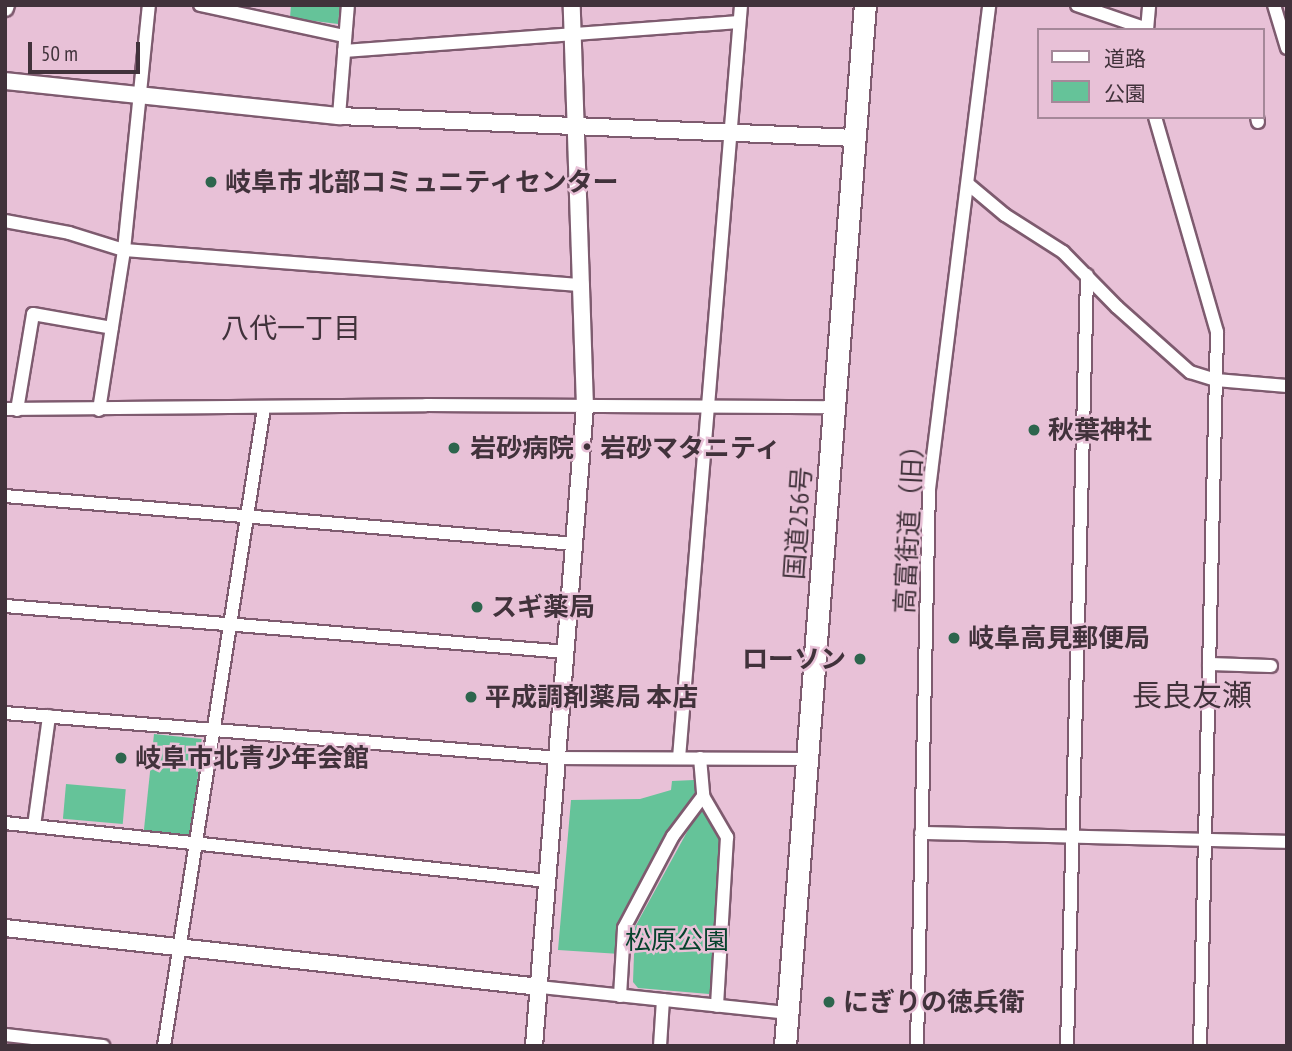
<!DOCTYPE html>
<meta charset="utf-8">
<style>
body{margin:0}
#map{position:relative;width:1292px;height:1051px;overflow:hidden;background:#e8c1d7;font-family:"PT Sans Narrow","Noto Sans JP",sans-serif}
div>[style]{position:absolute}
.green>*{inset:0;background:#65c399;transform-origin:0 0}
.roads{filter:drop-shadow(2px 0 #7e5b6f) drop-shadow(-2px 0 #7e5b6f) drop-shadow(0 2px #7e5b6f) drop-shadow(0 -2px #7e5b6f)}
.minor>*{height:12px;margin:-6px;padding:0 6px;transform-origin:6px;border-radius:6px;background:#fff}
.tertiary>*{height:16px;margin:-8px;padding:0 8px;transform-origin:8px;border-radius:8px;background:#fff}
.trunk>*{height:21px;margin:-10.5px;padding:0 10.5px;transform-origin:10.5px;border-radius:10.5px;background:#fff}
.dots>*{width:19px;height:19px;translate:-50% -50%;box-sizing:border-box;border:4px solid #e8c1d7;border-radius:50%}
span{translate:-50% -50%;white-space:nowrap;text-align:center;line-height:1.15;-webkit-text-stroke:5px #e8c1d7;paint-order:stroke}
.poi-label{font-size:26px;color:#41323b;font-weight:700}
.left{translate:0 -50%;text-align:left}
.right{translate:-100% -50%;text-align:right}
.street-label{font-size:26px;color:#41323b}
.park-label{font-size:26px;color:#06422d}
.neighbourhood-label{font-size:28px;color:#41323b}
.quarter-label{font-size:30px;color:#41323b}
.frame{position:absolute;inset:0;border:7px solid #41323b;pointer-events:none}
.legend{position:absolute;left:1037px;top:28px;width:228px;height:91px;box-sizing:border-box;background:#e8c1d7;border:2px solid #a58899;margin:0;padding:9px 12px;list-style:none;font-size:21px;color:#41323b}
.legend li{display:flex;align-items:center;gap:14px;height:35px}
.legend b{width:35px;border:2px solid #a58899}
.scale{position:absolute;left:28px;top:42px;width:112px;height:32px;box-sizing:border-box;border:4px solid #41323b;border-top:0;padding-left:9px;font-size:21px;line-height:24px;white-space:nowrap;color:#41323b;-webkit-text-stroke:5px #e8c1d7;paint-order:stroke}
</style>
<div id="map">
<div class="green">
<i style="clip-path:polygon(291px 5px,340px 5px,338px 24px,290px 18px)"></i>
<i style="left:154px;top:734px;width:48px;height:97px;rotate:6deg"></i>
<i style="clip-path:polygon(694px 780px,696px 796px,676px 819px,621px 918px,620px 954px,558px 950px,571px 800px,640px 799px,671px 790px,672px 781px)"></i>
<i style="left:66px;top:784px;width:60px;height:35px;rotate:5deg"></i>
<i style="clip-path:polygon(699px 810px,706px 810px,729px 845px,717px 972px,709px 994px,638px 988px,633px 982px,635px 927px)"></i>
</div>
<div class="roads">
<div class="minor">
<i style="left:200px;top:5px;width:148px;rotate:12.1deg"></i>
<i style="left:1077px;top:5px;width:74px;rotate:18.9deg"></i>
<i style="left:1274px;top:5px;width:45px;rotate:73.2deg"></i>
<i style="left:1147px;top:30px;width:25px;rotate:-85deg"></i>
<i style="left:344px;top:51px;width:396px;rotate:-4.2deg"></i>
<i style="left:339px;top:116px;width:111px;rotate:-85.4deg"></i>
<i style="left:1155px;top:117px;width:224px;rotate:73.9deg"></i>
<i style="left:1217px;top:332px;width:714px;rotate:91.36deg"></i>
<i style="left:1257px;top:117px;width:5px;rotate:79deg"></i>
<i style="left:968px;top:184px;width:48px;rotate:40deg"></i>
<i style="left:1005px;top:215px;width:69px;rotate:32.5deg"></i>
<i style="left:1063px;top:252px;width:77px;rotate:45.5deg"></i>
<i style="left:1117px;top:307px;width:98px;rotate:41.7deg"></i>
<i style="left:1190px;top:372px;width:27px;rotate:17deg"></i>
<i style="left:1216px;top:380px;width:71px;rotate:4.8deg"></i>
<i style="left:5px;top:221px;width:65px;rotate:10.6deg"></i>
<i style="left:69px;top:233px;width:58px;rotate:17.2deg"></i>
<i style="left:124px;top:250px;width:460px;rotate:4.4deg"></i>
<i style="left:5px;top:409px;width:421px;rotate:-0.5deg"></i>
<i style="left:426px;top:405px;width:409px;rotate:0.3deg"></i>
<i style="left:17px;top:410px;width:97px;rotate:-80.5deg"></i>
<i style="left:33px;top:314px;width:80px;rotate:10deg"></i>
<i style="left:99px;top:410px;width:162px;rotate:-81.1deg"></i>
<i style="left:124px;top:250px;width:246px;rotate:-84.2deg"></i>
<i style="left:5px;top:496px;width:572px;rotate:4.81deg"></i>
<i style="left:5px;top:606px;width:564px;rotate:4.68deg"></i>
<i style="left:1209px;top:664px;width:62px;rotate:1.8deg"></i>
<i style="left:5px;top:713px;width:556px;rotate:4.64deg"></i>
<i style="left:559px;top:758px;width:249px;rotate:0.2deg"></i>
<i style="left:679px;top:758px;width:756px;rotate:-85.29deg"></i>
<i style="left:700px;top:758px;width:38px;rotate:85deg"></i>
<i style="left:703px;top:796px;width:48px;rotate:59.7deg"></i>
<i style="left:727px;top:837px;width:169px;rotate:93.4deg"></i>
<i style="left:5px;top:823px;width:546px;rotate:6.1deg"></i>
<i style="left:34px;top:826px;width:111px;rotate:-82.2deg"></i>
<i style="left:921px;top:833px;width:366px;rotate:1.4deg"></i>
<i style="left:540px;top:987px;width:249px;rotate:6deg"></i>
<i style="left:620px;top:996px;width:68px;rotate:-86.6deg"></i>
<i style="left:624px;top:928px;width:104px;rotate:-62deg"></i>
<i style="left:673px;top:836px;width:50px;rotate:-53.1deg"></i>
<i style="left:5px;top:1035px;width:99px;rotate:6.4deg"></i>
<i style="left:164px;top:1046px;width:646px;rotate:-81.09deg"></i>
<i style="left:660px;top:1046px;width:46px;rotate:-86.3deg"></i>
<i style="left:917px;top:1046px;width:557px;rotate:-88.77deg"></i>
<i style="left:929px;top:489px;width:488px;rotate:-82.9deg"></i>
<i style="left:1067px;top:1046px;width:771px;rotate:-88.51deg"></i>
</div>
<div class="tertiary">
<i style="left:5px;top:8px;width:3px;rotate:-72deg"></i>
<i style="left:5px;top:81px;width:336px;rotate:6deg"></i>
<i style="left:339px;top:116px;width:517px;rotate:2.44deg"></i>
<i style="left:5px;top:928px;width:538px;rotate:6.29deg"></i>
<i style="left:534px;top:1046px;width:641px;rotate:-85.44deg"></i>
<i style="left:585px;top:407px;width:402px;rotate:-91.9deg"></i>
</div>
<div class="trunk">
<i style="left:785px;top:1046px;width:1044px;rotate:-85.61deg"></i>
</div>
</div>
<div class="dots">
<i style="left:211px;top:182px;background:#2d654d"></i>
<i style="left:1034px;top:430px;background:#2d654d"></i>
<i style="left:454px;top:448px;background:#2d654d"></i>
<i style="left:477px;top:607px;background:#2d654d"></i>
<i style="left:954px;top:638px;background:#2d654d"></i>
<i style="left:860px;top:659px;background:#2d654d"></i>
<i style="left:471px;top:697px;background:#2d654d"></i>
<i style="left:121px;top:758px;background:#2d654d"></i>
<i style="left:829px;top:1002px;background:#2d654d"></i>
</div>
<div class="poi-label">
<span class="left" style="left:225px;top:182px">岐阜市 北部コミュニティセンター</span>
<span class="left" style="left:1048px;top:430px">秋葉神社</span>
<span class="left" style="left:470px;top:448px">岩砂病院・岩砂マタニティ</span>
<span class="left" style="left:491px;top:607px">スギ薬局</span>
<span class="left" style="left:968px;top:638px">岐阜高見郵便局</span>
<span class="right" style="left:846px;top:659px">ローソン</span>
<span class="left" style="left:485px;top:697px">平成調剤薬局 本店</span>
<span class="left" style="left:135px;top:758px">岐阜市北青少年会館</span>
<span class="left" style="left:843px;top:1002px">にぎりの徳兵衛</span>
</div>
<div class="street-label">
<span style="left:798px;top:523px;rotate:-86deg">国道256号</span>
<span style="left:909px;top:523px;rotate:-87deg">高富街道（旧）</span>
</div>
<div class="park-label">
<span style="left:677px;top:940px">松原公園</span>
</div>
<div class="neighbourhood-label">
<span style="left:291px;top:328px">八代一丁目</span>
</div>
<div class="quarter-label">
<span style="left:1192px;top:695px">長良友瀬</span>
</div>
<div class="frame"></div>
<ul class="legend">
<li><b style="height:9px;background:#fff"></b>道路</li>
<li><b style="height:19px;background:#65c399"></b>公園</li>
</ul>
<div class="scale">50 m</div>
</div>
